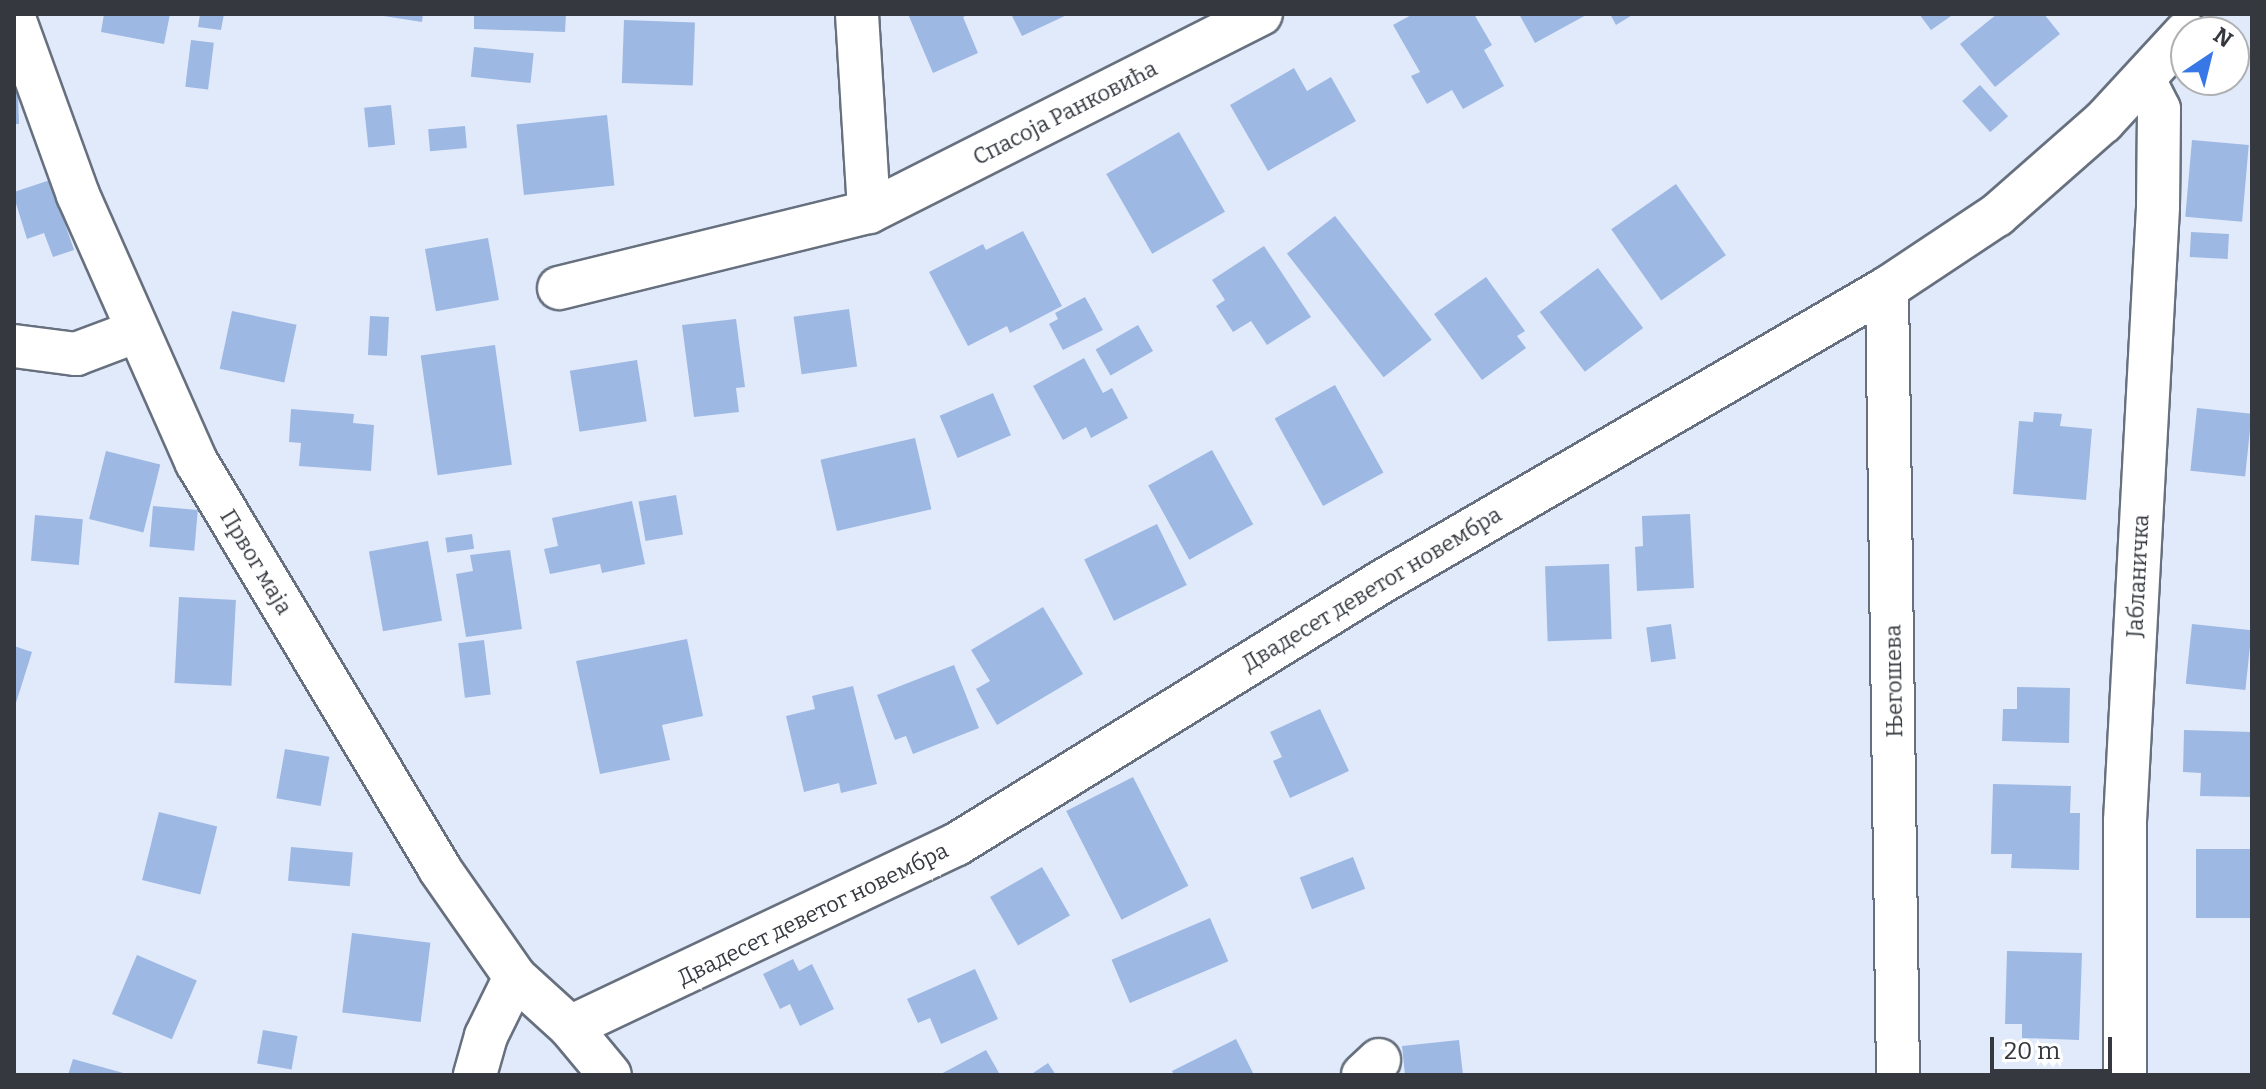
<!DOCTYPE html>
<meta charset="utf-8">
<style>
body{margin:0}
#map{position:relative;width:2266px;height:1089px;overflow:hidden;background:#e1eafa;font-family:Bitter,serif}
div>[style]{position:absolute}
.building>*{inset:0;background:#9eb8e4;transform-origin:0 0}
.roads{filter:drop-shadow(2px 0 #67707e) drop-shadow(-2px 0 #67707e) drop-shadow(0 2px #67707e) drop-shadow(0 -2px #67707e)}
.street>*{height:42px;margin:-21px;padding:0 21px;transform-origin:21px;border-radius:21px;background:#fff}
span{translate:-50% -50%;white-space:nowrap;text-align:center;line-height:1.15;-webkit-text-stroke:8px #fff;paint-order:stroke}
.street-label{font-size:22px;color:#35393f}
.frame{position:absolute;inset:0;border:16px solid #35393f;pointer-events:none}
.north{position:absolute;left:2170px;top:16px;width:80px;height:80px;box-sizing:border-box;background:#fff;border:2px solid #aeb0b2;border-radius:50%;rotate:35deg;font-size:22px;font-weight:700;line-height:32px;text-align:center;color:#35393f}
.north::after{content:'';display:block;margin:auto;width:28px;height:36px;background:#3878e6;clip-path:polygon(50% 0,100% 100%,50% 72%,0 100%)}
.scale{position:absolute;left:1990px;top:1037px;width:122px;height:36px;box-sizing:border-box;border:4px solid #35393f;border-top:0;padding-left:10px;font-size:24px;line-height:28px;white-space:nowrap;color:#35393f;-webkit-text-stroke:6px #fff;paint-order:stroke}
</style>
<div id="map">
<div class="building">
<i style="clip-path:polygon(104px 14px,170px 14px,164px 44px,101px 32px)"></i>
<i style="clip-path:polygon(200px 14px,224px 14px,221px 30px,198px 27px)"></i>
<i style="clip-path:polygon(371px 14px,423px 14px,422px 22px)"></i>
<i style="clip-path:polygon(474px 14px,566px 14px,565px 32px,474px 29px)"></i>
<i style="clip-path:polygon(908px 14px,970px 14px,963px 17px,978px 53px,933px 73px)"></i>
<i style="clip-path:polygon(1011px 14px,1069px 14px,1022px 36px)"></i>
<i style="clip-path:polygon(1413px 14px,1474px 14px,1492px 45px,1484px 50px,1504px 86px,1463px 109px,1452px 90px,1427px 104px,1411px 76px,1420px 72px,1393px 25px)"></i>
<i style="clip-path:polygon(1519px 14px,1588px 14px,1535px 43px)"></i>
<i style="clip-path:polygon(1610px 14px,1634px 14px,1616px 25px)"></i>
<i style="clip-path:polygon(1919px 14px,1954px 14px,1931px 30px)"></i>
<i style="clip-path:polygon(1997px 14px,2044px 14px,2060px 34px,1995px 87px,1960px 44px)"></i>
<i style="left:624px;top:20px;width:71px;height:63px;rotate:2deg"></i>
<i style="left:191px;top:40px;width:23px;height:47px;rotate:7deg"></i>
<i style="left:474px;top:47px;width:60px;height:30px;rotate:6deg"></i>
<i style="clip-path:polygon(14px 67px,17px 67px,19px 124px,14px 124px)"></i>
<i style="clip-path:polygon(1294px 68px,1307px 91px,1331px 77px,1356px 121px,1268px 171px,1230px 105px)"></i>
<i style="left:1980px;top:85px;width:42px;height:24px;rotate:48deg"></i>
<i style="left:391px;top:105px;width:40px;height:27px;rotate:84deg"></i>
<i style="left:607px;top:115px;width:71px;height:91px;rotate:84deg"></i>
<i style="left:465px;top:126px;width:22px;height:37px;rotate:85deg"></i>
<i style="left:1179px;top:132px;width:92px;height:84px;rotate:60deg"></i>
<i style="left:2192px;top:140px;width:57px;height:77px;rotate:5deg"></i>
<i style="clip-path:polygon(50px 180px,74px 250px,53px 257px,44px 233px,27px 239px,14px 197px,14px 192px)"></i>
<i style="left:1676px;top:184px;width:87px;height:79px;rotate:55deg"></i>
<i style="left:1335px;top:216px;width:157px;height:61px;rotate:52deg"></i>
<i style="clip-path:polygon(1023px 231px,1062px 306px,1010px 333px,1007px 326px,968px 346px,929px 272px,983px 244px,986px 250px)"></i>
<i style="left:2191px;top:232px;width:38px;height:25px;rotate:3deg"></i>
<i style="left:488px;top:238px;width:63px;height:64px;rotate:80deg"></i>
<i style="clip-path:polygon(1264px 246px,1311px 317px,1267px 345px,1251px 321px,1233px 332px,1216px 306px,1225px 300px,1212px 280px)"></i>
<i style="left:1598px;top:268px;width:75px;height:73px;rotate:53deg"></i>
<i style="clip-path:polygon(1486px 277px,1525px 331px,1517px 336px,1526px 348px,1482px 380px,1434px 314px)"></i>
<i style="clip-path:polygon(1085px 297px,1103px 330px,1063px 350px,1049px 324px,1058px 319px,1055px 313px)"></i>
<i style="left:849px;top:309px;width:58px;height:56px;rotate:82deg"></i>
<i style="left:232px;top:311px;width:66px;height:59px;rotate:12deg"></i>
<i style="left:370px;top:316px;width:19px;height:39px;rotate:3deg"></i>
<i style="clip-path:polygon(736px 319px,745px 387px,736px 388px,739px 412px,694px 417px,682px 325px)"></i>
<i style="left:1138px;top:325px;width:30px;height:49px;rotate:60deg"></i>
<i style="left:495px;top:345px;width:121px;height:75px;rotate:82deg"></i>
<i style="clip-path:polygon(1084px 358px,1103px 393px,1112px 388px,1128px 418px,1091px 438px,1086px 427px,1063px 440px,1033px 386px)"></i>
<i style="left:637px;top:360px;width:62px;height:68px;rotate:81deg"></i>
<i style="left:1335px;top:385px;width:100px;height:69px;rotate:61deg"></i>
<i style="left:993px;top:393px;width:46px;height:58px;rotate:67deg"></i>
<i style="left:2197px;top:408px;width:55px;height:63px;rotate:6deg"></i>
<i style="clip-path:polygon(291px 409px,354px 414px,353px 423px,374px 425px,371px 471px,299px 466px,301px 443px,289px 442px)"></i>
<i style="clip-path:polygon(2034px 412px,2062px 414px,2060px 426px,2092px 429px,2086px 500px,2013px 494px,2019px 421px,2033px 422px)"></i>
<i style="left:915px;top:438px;width:73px;height:97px;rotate:77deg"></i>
<i style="left:1212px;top:450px;width:85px;height:73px;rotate:61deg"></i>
<i style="left:106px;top:451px;width:56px;height:70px;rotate:14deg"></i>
<i style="left:676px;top:495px;width:40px;height:38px;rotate:80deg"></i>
<i style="clip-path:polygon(632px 501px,645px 564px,602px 573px,600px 564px,550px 574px,544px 549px,558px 546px,552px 518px)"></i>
<i style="left:153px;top:506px;width:45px;height:41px;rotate:5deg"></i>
<i style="clip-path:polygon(1690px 514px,1694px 588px,1637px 591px,1635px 547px,1643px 546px,1642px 516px)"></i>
<i style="left:35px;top:515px;width:48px;height:46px;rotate:5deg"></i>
<i style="left:1157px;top:524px;width:68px;height:81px;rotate:64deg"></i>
<i style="left:472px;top:534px;width:15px;height:27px;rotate:82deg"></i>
<i style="left:428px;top:541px;width:81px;height:60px;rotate:80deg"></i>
<i style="clip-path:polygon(510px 550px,522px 629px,466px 637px,456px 574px,473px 571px,470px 555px)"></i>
<i style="left:1609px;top:564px;width:75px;height:64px;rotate:88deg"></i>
<i style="left:179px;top:597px;width:57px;height:86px;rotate:3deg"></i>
<i style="clip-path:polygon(1043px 607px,1083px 674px,997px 725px,976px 689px,990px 681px,971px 650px)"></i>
<i style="left:1671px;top:624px;width:35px;height:25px;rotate:82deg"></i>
<i style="left:2192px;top:624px;width:60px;height:60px;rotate:6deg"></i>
<i style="clip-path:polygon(687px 639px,703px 716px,662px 725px,670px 760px,600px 774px,576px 661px)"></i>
<i style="left:484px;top:640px;width:55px;height:26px;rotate:83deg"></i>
<i style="clip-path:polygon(14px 646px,32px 652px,15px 706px,14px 706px)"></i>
<i style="clip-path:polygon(954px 665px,979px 728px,913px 754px,906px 736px,895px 740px,877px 695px)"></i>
<i style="clip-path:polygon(853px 686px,877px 784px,841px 793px,839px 783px,804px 792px,786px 716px,815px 709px,812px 696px)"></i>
<i style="clip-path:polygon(2017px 687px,2070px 688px,2069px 743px,2002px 741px,2003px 709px,2017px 709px)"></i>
<i style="clip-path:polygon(1320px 709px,1349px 771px,1290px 798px,1273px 761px,1282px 757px,1270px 732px)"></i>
<i style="clip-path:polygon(2184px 730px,2252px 732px,2252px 797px,2200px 796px,2201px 773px,2183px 772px)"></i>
<i style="left:285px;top:749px;width:45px;height:50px;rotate:10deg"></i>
<i style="left:1133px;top:777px;width:122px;height:75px;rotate:63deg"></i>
<i style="clip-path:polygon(1993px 784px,2071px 786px,2070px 813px,2080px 813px,2079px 870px,2011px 868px,2012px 854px,1991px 854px)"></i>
<i style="left:159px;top:812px;width:60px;height:70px;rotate:14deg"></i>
<i style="left:291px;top:847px;width:62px;height:34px;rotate:5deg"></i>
<i style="left:2196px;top:849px;width:56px;height:69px"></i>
<i style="left:1353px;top:857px;width:34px;height:57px;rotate:69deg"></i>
<i style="left:1042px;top:867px;width:56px;height:60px;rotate:60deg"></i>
<i style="left:1210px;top:918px;width:47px;height:107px;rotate:67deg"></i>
<i style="left:352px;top:933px;width:79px;height:80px;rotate:7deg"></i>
<i style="clip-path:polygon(2007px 951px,2082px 953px,2079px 1040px,2022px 1038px,2022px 1024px,2005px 1024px)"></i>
<i style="left:137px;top:955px;width:65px;height:64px;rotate:23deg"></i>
<i style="clip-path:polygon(793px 959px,799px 971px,812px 964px,834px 1009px,800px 1026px,790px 1004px,780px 1009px,763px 974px)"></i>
<i style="clip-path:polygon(975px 969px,998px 1019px,941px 1044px,930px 1018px,918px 1023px,907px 999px)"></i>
<i style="left:263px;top:1030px;width:35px;height:34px;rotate:10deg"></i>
<i style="clip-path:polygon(1236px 1039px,1254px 1075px,1174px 1075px,1172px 1071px)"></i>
<i style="clip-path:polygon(1459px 1040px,1463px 1075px,1405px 1075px,1402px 1046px)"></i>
<i style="clip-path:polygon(986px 1050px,999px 1073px,939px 1075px)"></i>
<i style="clip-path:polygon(73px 1059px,127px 1074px,127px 1075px,68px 1075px)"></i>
<i style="clip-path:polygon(1048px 1063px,1056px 1075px,1030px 1075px)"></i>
</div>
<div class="roads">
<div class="street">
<i style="left:857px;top:14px;width:198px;rotate:86.5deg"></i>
<i style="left:14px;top:18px;width:188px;rotate:70.1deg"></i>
<i style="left:78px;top:195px;width:293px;rotate:66.1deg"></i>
<i style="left:197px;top:463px;width:472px;rotate:59.1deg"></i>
<i style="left:439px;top:868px;width:133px;rotate:55.1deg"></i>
<i style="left:515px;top:977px;width:66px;rotate:116.2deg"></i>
<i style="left:486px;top:1036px;width:41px;rotate:105.8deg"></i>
<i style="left:559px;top:288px;width:319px;rotate:-13.8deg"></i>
<i style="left:869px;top:212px;width:439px;rotate:-26.8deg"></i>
<i style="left:1887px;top:288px;width:787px;rotate:89.2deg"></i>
<i style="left:14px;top:346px;width:63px;rotate:7.4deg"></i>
<i style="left:76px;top:354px;width:65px;rotate:-20.7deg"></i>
<i style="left:515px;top:977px;width:74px;rotate:42.3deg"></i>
<i style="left:570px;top:1027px;width:428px;rotate:-25.3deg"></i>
<i style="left:957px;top:844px;width:501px;rotate:-31.69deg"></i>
<i style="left:1383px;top:581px;width:583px;rotate:-30.17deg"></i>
<i style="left:1887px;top:288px;width:132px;rotate:-33.6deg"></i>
<i style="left:1997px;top:215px;width:141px;rotate:-41.3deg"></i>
<i style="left:2103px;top:122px;width:122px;rotate:-47.3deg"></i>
<i style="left:570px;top:1027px;width:62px;rotate:50.2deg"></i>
<i style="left:1363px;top:1075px;width:22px;rotate:-43deg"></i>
<i style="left:2125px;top:1075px;width:254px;rotate:-90deg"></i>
<i style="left:2125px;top:821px;width:615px;rotate:-86.92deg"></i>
<i style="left:2158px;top:207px;width:98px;rotate:-89.4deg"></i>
<i style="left:2159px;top:109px;width:31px;rotate:-117deg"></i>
</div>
</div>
<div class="street-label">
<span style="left:1065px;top:113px;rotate:-27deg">Спасоја Ранковића</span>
<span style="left:256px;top:562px;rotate:59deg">Првог маја</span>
<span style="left:2138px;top:576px;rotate:-87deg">Јабланичка</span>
<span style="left:1372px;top:589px;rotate:-31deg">Двадесет деветог новембра</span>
<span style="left:1894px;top:681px;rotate:-91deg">Његошева</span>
<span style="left:813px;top:914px;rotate:-26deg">Двадесет деветог новембра</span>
</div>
<div class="frame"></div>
<div class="north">N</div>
<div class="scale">20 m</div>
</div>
